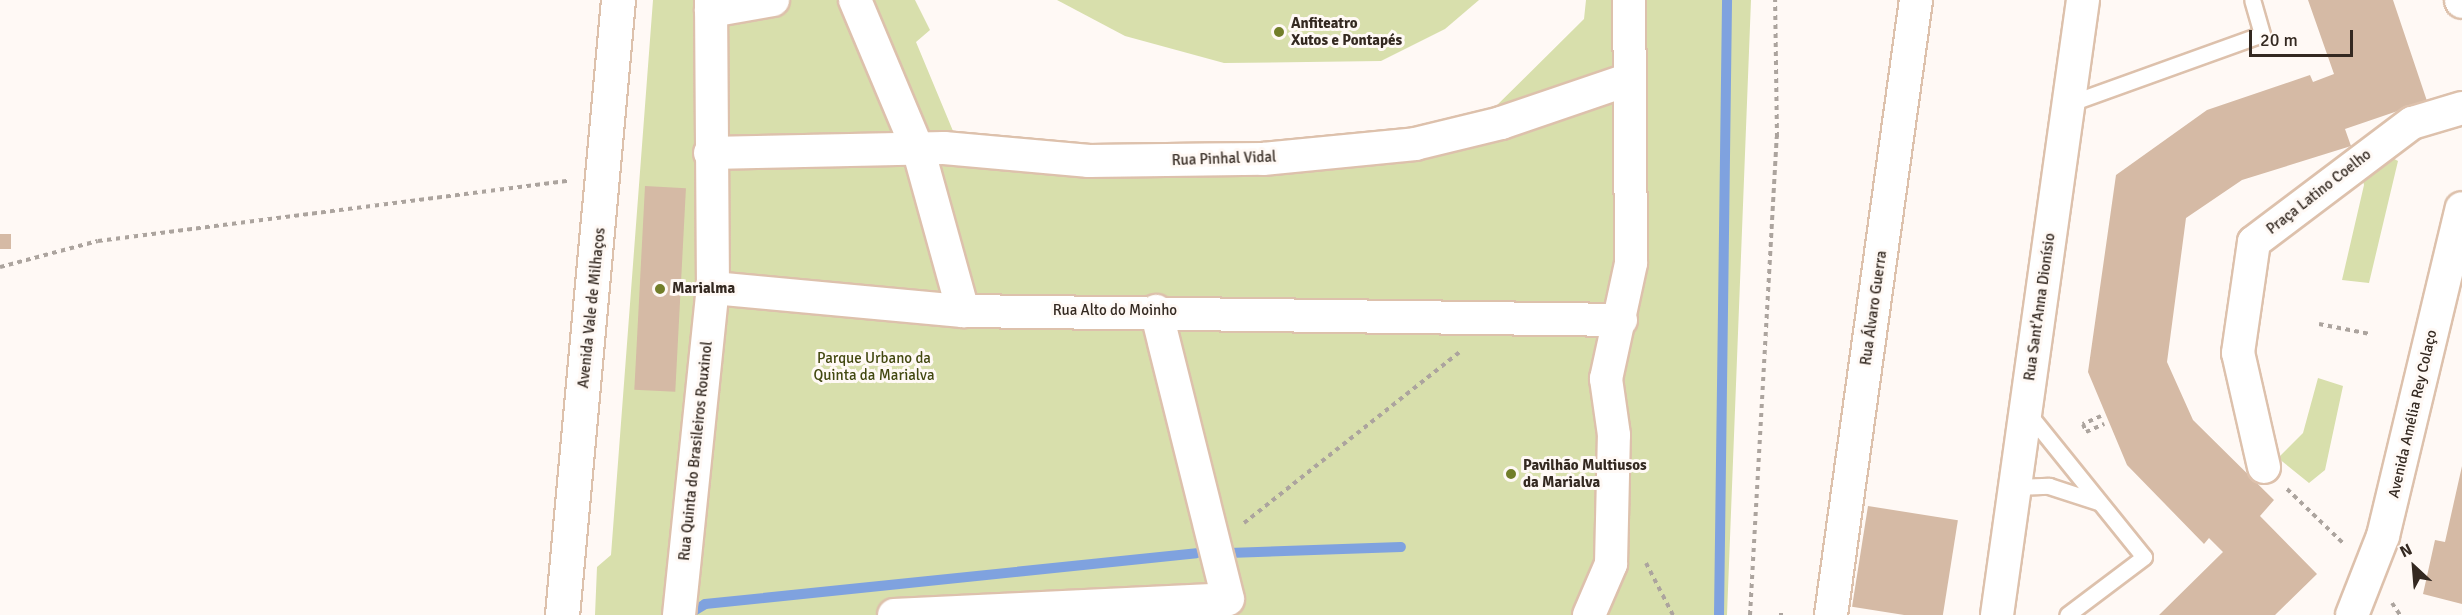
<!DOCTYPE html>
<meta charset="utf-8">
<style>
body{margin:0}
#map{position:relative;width:2462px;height:615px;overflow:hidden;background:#fff9f5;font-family:Signika,sans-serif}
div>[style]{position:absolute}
.green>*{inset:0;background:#d8dfac}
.stream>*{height:10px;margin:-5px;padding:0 5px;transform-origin:5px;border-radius:5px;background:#7fa2df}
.building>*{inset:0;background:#d5baa5;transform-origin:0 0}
.path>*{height:4px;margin-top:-2px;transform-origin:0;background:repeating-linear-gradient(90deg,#aca49e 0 4.5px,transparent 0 9px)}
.roads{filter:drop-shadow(2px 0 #ddc1ac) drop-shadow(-2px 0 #ddc1ac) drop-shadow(0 2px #ddc1ac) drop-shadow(0 -2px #ddc1ac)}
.lane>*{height:15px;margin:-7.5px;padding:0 7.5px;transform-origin:7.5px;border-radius:7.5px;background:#fff}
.street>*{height:32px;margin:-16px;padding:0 16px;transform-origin:16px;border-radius:16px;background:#fff}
.secondary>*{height:33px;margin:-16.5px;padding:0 16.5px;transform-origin:16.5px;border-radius:16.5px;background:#fff}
.dots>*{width:16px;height:16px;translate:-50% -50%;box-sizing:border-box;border:3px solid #fff9f5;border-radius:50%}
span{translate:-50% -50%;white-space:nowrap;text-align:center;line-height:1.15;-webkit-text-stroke:6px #fff9f5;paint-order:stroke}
.poi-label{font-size:15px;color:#342921;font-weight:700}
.left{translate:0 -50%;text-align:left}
.street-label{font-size:15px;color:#342921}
.park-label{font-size:15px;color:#424810}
.north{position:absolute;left:2384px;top:537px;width:60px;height:60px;-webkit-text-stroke:4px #fff9f5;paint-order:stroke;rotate:334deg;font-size:16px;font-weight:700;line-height:24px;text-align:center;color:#342921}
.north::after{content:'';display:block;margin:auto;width:21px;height:27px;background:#342921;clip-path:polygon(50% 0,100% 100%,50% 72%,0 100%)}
.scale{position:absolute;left:2249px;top:30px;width:104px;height:27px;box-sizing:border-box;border:3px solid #342921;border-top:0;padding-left:8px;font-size:18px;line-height:21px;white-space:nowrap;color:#342921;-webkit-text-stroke:4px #fff9f5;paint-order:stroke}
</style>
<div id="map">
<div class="green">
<i style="clip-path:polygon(653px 0,915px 0,930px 30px,916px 42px,953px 131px,1028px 144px,1149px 150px,1426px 132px,1488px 114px,1584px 19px,1586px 0,1751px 0,1727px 615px,595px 615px,597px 567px,611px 555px)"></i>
<i style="clip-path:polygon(1057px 0,1479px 0,1445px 29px,1381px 61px,1224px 63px,1125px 36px)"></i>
<i style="clip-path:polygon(2383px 153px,2398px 161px,2369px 283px,2342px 280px,2364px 185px,2361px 172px)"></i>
<i style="clip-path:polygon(2318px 378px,2343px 386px,2325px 470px,2309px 483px,2278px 458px,2303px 433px)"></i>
</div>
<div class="stream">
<i style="left:1229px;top:553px;width:172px;rotate:-2deg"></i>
<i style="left:687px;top:615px;width:21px;rotate:-31deg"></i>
<i style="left:705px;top:604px;width:494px;rotate:-5.9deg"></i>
<i style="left:1719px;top:615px;width:615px;rotate:-89.25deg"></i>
</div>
<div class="building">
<i style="clip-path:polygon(2308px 0,2393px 0,2427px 101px,2345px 129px,2351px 146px,2242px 180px,2186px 218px,2167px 362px,2193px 420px,2274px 500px,2260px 516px,2317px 574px,2275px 615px,2159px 615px,2223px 552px,2209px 538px,2204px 544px,2127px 465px,2088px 372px,2116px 175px,2207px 110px,2310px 75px,2313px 82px,2334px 74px)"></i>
<i style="left:645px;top:186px;width:41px;height:204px;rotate:3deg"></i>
<i style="left:11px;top:234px;width:15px;height:11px;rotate:90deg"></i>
<i style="clip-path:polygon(2462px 466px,2462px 604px,2423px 594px,2435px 540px,2445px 542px)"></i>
<i style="left:1868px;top:506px;width:91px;height:102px;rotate:9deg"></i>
</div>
<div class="path">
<i style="left:0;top:267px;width:101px;rotate:-14.9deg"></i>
<i style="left:98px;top:241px;width:474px;rotate:-7.3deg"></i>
<i style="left:2319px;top:324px;width:52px;rotate:11.1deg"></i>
<i style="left:2101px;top:416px;width:20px;rotate:156deg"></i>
<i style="left:2083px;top:424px;width:9px;rotate:69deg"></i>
<i style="left:2086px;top:432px;width:20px;rotate:-24deg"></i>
<i style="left:2287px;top:489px;width:79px;rotate:44deg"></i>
<i style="left:1244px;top:523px;width:277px;rotate:-38.4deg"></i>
<i style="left:1646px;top:563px;width:59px;rotate:62.6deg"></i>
<i style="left:2392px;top:603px;width:14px;rotate:56deg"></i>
<i style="left:1750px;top:615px;width:479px;rotate:-86.8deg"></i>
<i style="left:1777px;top:137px;width:137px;rotate:-90.8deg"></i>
<i style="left:1779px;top:615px;width:5px"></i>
</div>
<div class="roads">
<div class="lane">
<i style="left:2068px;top:104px;width:206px;rotate:-19.8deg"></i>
<i style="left:2262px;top:34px;width:35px;rotate:-106deg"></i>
<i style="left:2027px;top:412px;width:186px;rotate:51.1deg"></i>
<i style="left:2144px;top:557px;width:96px;rotate:143deg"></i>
<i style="left:2015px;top:487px;width:34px;rotate:-2deg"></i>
<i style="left:2049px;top:486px;width:52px;rotate:18.1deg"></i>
</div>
<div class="street">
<i style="left:855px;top:0;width:165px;rotate:67.2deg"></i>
<i style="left:919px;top:152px;width:165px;rotate:74.5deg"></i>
<i style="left:2461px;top:0;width:2px;rotate:63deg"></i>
<i style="left:711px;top:11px;width:63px;rotate:-10.1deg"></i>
<i style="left:710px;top:153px;width:234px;rotate:-1.2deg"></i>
<i style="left:944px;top:148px;width:146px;rotate:5.1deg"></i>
<i style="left:1089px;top:161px;width:174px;rotate:-0.7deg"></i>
<i style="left:1263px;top:159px;width:153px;rotate:-5.6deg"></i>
<i style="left:1415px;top:144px;width:89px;rotate:-13.7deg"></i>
<i style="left:1501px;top:123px;width:136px;rotate:-18.8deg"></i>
<i style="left:713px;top:288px;width:251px;rotate:5.3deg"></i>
<i style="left:963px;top:311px;width:658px;rotate:0.78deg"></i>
<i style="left:2264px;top:467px;width:117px;rotate:-102.8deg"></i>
<i style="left:2238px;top:353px;width:112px;rotate:-81.8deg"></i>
<i style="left:2254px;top:242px;width:198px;rotate:-37deg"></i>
<i style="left:2412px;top:123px;width:52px;rotate:-16.7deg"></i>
<i style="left:679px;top:615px;width:329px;rotate:-84.1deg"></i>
<i style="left:713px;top:288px;width:288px;rotate:-90.4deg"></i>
<i style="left:894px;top:615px;width:334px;rotate:-2.7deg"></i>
<i style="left:1228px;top:599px;width:297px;rotate:-104deg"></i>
<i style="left:1589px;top:615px;width:56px;rotate:-66.7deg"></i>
<i style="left:1611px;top:564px;width:129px;rotate:-88.7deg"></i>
<i style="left:1614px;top:435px;width:57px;rotate:-98.1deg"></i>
<i style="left:1606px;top:379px;width:119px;rotate:-77.8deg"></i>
<i style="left:1631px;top:263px;width:263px;rotate:-90.4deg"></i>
<i style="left:1831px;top:615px;width:621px;rotate:-82.13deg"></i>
<i style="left:1997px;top:615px;width:621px;rotate:-82.04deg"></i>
<i style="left:2352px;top:615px;width:85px;rotate:-68.6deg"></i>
<i style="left:2383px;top:536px;width:337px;rotate:-76.5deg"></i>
</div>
<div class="secondary">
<i style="left:562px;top:615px;width:618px;rotate:-84.8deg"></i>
</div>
</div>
<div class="dots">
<i style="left:1279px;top:32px;background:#727e2a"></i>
<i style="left:660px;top:289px;background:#727e2a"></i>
<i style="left:1511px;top:474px;background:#727e2a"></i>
</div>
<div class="poi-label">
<span class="left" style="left:1291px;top:32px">Anfiteatro<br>Xutos e Pontapés</span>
<span class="left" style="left:672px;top:289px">Marialma</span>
<span class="left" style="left:1523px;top:474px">Pavilhão Multiusos<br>da Marialva</span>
</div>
<div class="street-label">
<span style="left:1224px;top:159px;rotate:-2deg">Rua Pinhal Vidal</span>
<span style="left:2319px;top:192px;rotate:-38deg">Praça Latino Coelho</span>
<span style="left:2040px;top:307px;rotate:-82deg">Rua Sant'Anna Dionísio</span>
<span style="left:592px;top:308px;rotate:-84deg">Avenida Vale de Milhaços</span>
<span style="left:1874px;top:308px;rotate:-82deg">Rua Álvaro Guerra</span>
<span style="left:1115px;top:311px">Rua Alto do Moinho</span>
<span style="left:2413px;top:414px;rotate:-77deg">Avenida Amélia Rey Colaço</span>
<span style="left:696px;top:451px;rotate:-84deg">Rua Quinta do Brasileiros Rouxinol</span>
</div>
<div class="park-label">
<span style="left:874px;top:367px">Parque Urbano da<br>Quinta da Marialva</span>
</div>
<div class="north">N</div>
<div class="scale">20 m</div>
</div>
